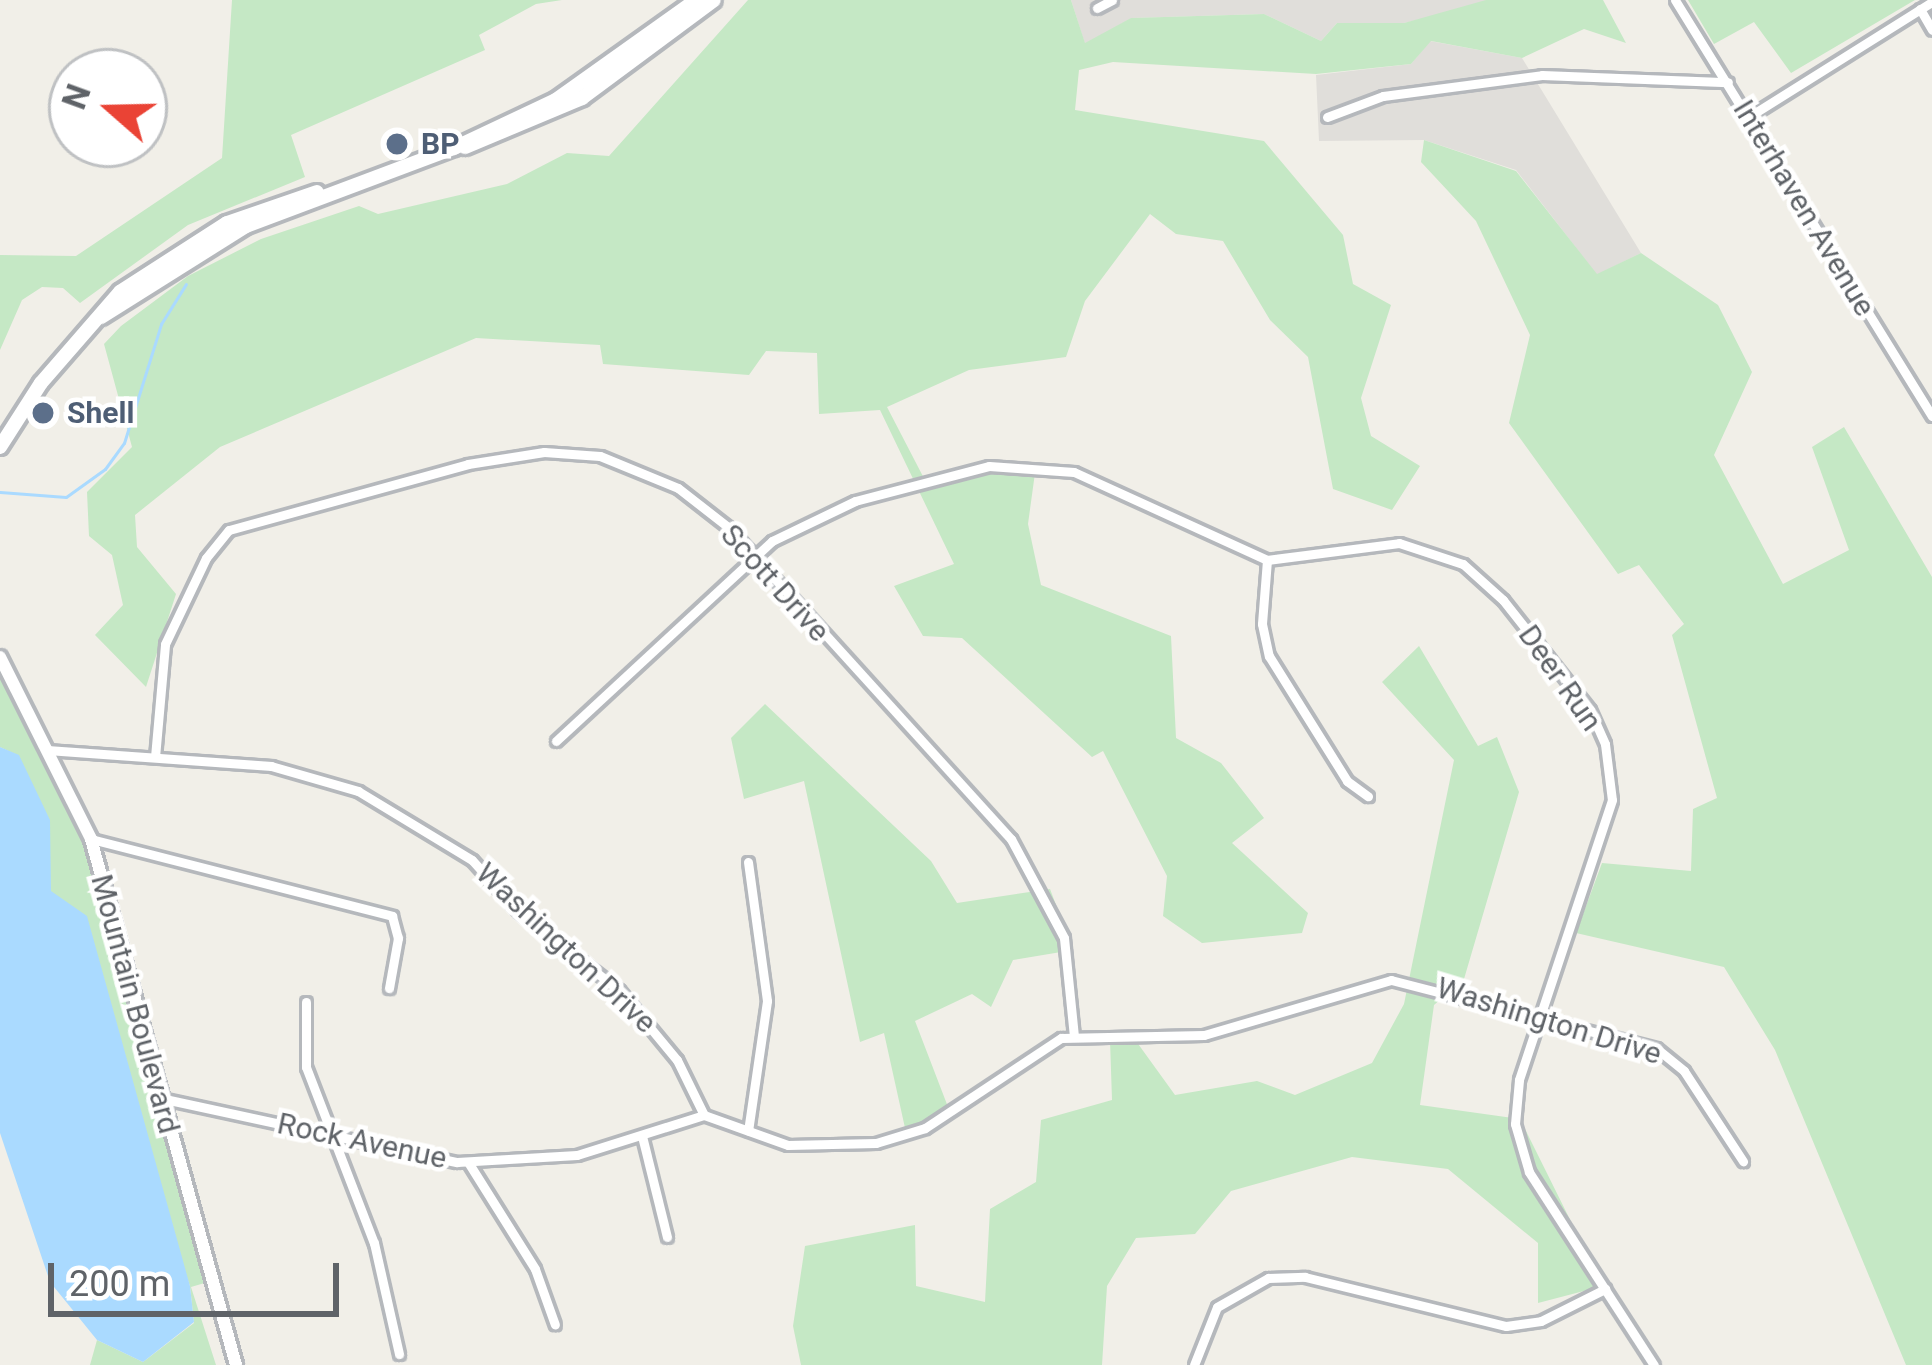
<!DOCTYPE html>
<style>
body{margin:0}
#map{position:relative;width:1932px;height:1365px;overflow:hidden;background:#f1efe8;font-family:Roboto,sans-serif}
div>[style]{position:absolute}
.industrial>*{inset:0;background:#e0deda}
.green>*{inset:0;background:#c5e8c5}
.water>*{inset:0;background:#aadaff}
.stream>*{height:3px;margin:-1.5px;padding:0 1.5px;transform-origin:1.5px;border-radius:1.5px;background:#aadaff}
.roads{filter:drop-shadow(3px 0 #b5b8bc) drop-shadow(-3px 0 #b5b8bc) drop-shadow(0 3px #b5b8bc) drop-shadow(0 -3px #b5b8bc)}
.minor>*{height:9px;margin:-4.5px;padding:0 4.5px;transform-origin:4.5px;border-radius:4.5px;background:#fff}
.tertiary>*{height:12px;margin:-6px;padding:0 6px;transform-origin:6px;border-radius:6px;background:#fff}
.secondary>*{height:14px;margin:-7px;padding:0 7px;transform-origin:7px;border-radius:7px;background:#fff}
.dots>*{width:33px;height:33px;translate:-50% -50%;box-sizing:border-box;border:6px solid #fff;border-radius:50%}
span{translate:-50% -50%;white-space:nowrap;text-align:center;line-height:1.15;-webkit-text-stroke:9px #fff;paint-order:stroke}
.service-label{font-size:30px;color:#4e5e75;font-weight:700}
.left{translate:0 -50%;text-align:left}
.street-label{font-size:30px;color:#5f6368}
.north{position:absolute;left:48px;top:48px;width:120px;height:120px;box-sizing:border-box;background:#fff;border:3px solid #bfc1c3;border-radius:50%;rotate:290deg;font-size:33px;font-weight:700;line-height:48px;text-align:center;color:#5f6368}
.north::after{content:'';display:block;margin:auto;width:42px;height:54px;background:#ea4335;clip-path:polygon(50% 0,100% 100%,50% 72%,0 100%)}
.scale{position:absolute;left:48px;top:1263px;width:291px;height:54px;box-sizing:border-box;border:6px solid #5f6368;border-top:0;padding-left:15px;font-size:36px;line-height:42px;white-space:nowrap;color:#5f6368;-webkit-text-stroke:9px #fff;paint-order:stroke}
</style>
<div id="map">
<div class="industrial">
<i style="clip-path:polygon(1071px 0,1486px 0,1487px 4px,1404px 23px,1337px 23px,1321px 41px,1264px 14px,1132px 18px,1085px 44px)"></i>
<i style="clip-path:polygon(1430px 41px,1522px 58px,1641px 253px,1597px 275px,1516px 170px,1424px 140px,1319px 141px,1316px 75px,1411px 64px)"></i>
</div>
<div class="green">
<i style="clip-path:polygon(232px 0,562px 0,536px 4px,479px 35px,485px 50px,291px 135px,305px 177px,188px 225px,80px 303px,63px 288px,42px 287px,22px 300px,0 350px,0 255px,76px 256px,222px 158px)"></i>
<i style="clip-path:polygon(748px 0,1071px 0,1085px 43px,1131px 18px,1264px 14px,1321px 41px,1337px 23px,1404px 23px,1486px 0,1603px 0,1626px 43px,1584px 29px,1522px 58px,1431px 41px,1411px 64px,1316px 74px,1113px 62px,1079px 70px,1075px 110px,1264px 141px,1343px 235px,1353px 284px,1391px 305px,1361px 398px,1371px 436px,1420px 466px,1392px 510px,1333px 489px,1308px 357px,1270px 320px,1223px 241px,1176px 234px,1150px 214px,1085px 301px,1066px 357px,969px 370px,887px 407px,929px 488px,995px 471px,1035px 473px,1028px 524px,1041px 585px,1171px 636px,1176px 738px,1221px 763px,1264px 818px,1232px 843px,1308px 913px,1302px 933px,1202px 943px,1163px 916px,1167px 876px,1103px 751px,1092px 757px,962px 638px,923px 636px,894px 586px,954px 564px,880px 410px,819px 414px,817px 353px,766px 351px,749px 375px,603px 364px,600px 345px,476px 338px,220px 447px,135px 515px,137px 547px,176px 594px,146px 687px,95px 635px,123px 605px,112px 555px,89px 536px,87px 492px,132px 447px,104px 344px,121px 326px,188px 276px,261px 239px,359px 206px,378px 214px,507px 184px,567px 153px,609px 156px)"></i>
<i style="clip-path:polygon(1688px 0,1915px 0,1791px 73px,1754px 22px,1714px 44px)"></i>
<i style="clip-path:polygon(1424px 140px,1516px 171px,1597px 274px,1641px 253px,1718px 305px,1752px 372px,1714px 455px,1783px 584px,1849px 550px,1812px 447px,1844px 427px,1932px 577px,1932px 1365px,1906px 1365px,1775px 1050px,1724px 967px,1576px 933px,1602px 863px,1691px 871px,1693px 809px,1717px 798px,1672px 635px,1684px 624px,1639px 565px,1618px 574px,1509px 423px,1530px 335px,1476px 221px,1421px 162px)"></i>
<i style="clip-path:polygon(1419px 646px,1478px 746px,1497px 737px,1519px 792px,1464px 979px,1434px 1005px,1420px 1105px,1520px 1119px,1603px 1286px,1538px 1303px,1538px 1243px,1448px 1169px,1352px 1157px,1231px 1191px,1195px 1234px,1136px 1238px,1107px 1286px,1102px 1365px,801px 1365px,793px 1326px,805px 1246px,915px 1225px,916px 1286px,985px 1302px,990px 1209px,1036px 1182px,1041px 1120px,1112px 1100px,1110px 1040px,1136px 1041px,1175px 1095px,1257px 1081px,1295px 1095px,1372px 1063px,1404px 1004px,1454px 760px,1382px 682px)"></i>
<i style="clip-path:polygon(0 657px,91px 839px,208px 1282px,191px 1287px,216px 1365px,90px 1365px,97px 1340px,143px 1362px,194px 1323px,190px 1286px,50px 891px,19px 756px,0 747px)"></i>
<i style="clip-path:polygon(765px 704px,931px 861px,957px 903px,1050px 889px,1073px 950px,1013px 960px,991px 1007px,972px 994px,915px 1021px,953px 1120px,907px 1137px,884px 1033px,860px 1042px,804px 781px,744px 799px,731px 738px)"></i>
</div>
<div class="water">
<i style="clip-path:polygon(0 747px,19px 755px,50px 820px,51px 891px,87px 916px,190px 1286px,194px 1322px,143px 1362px,97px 1340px,50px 1282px,0 1133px)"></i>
</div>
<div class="stream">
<i style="left:0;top:492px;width:66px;rotate:4.3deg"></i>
<i style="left:66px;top:497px;width:48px;rotate:-35.7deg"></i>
<i style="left:105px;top:469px;width:32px;rotate:-54deg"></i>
<i style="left:124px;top:443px;width:125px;rotate:-72.7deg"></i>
<i style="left:161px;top:324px;width:47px;rotate:-58deg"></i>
</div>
<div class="roads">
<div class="minor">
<i style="left:1675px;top:0;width:489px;rotate:58.3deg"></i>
<i style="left:1097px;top:8px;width:17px;rotate:-28deg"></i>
<i style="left:1920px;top:9px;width:24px;rotate:60deg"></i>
<i style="left:1750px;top:116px;width:215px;rotate:-32.1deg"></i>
<i style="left:1327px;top:117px;width:60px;rotate:-20.6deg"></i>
<i style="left:1383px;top:96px;width:160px;rotate:-7.5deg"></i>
<i style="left:1542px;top:75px;width:186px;rotate:2.2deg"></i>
<i style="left:1267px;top:560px;width:64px;rotate:94.5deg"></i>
<i style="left:1262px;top:624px;width:33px;rotate:78deg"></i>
<i style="left:1269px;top:656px;width:147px;rotate:58deg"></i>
<i style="left:1347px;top:781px;width:26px;rotate:36deg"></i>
<i style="left:556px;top:741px;width:294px;rotate:-42.8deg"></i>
<i style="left:772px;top:541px;width:92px;rotate:-25.7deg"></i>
<i style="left:855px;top:501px;width:138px;rotate:-14.6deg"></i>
<i style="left:989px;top:466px;width:85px;rotate:4deg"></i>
<i style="left:1074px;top:472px;width:212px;rotate:24.5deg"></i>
<i style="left:1267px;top:560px;width:133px;rotate:-7.3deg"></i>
<i style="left:1399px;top:543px;width:67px;rotate:18.2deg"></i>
<i style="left:1463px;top:564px;width:54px;rotate:42deg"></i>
<i style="left:1503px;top:600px;width:140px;rotate:51.7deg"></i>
<i style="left:1590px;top:710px;width:37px;rotate:66deg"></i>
<i style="left:1605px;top:744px;width:56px;rotate:82.9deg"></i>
<i style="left:1612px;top:800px;width:295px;rotate:108.4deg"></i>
<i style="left:1519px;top:1080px;width:44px;rotate:95.2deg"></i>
<i style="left:1515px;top:1124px;width:50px;rotate:73.7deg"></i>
<i style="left:1529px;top:1172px;width:230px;rotate:57.1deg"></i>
<i style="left:47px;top:750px;width:225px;rotate:4.1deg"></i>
<i style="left:271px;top:766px;width:91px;rotate:16deg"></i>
<i style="left:358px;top:791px;width:133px;rotate:31.2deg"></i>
<i style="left:472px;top:860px;width:70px;rotate:47.9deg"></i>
<i style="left:519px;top:912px;width:127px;rotate:38deg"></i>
<i style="left:619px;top:990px;width:91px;rotate:50.4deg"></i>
<i style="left:677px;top:1060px;width:61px;rotate:63.9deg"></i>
<i style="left:704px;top:1115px;width:89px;rotate:19.7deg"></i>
<i style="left:788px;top:1145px;width:88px;rotate:-1.3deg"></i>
<i style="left:876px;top:1143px;width:51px;rotate:-17deg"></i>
<i style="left:925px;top:1128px;width:163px;rotate:-33.5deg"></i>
<i style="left:1061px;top:1038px;width:143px;rotate:-1.2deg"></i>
<i style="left:1204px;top:1035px;width:195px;rotate:-16.4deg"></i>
<i style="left:1391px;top:980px;width:274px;rotate:14.4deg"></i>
<i style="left:1656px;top:1048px;width:36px;rotate:39deg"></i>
<i style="left:1684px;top:1071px;width:108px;rotate:56.8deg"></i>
<i style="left:155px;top:757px;width:113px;rotate:-84.9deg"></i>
<i style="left:165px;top:644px;width:95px;rotate:-64.5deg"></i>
<i style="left:206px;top:558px;width:36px;rotate:-51deg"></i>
<i style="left:229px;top:530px;width:248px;rotate:-15.4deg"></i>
<i style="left:468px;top:464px;width:77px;rotate:-9deg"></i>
<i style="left:544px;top:452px;width:56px;rotate:4.1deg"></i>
<i style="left:600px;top:456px;width:84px;rotate:22.3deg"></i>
<i style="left:678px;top:488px;width:63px;rotate:38deg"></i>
<i style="left:728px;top:527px;width:421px;rotate:47.8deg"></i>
<i style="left:1011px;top:839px;width:112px;rotate:61.8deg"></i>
<i style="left:1064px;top:938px;width:99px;rotate:84.2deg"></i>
<i style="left:91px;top:839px;width:311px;rotate:14.3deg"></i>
<i style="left:392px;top:916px;width:23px;rotate:75deg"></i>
<i style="left:398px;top:938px;width:51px;rotate:100.2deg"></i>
<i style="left:748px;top:862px;width:140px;rotate:82.2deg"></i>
<i style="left:767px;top:1001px;width:131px;rotate:98.3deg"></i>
<i style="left:306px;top:1002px;width:65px;rotate:90deg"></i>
<i style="left:306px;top:1067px;width:189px;rotate:68.9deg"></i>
<i style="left:374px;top:1243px;width:114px;rotate:77.3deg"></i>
<i style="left:160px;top:1098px;width:304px;rotate:12.2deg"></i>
<i style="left:457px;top:1162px;width:120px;rotate:-3.3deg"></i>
<i style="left:577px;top:1155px;width:133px;rotate:-17.5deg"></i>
<i style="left:642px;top:1136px;width:104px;rotate:76.1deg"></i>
<i style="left:468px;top:1162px;width:126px;rotate:57.9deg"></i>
<i style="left:535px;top:1269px;width:59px;rotate:70.3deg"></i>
<i style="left:1194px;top:1365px;width:62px;rotate:-68.4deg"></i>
<i style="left:1217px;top:1307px;width:59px;rotate:-29.6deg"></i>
<i style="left:1268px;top:1278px;width:37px;rotate:-2deg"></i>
<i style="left:1305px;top:1277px;width:207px;rotate:13.7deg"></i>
<i style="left:1506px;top:1326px;width:35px;rotate:-8deg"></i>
<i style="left:1541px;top:1321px;width:72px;rotate:-26.6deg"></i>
</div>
<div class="tertiary">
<i style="left:0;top:657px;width:203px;rotate:63.4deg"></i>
<i style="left:91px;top:839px;width:546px;rotate:74.59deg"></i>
</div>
<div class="secondary">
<i style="left:465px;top:147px;width:127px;rotate:-22.7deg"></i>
<i style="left:582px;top:98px;width:164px;rotate:-36.6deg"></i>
<i style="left:101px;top:317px;width:171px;rotate:-32.1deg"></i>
<i style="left:246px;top:226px;width:222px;rotate:-20.6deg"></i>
<i style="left:454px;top:148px;width:113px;rotate:-25.2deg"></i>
<i style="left:556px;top:100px;width:172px;rotate:-35.5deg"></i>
<i style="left:0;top:447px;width:76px;rotate:-57.4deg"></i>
<i style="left:41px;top:383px;width:121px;rotate:-49deg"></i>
<i style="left:120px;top:292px;width:127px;rotate:-32.8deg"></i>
<i style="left:227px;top:223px;width:95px;rotate:-19deg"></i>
</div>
</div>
<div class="dots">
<i style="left:397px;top:144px;background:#5c6f8a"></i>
<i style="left:43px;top:413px;background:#5c6f8a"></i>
</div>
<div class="service-label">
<span class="left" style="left:421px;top:144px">BP</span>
<span class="left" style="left:67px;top:413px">Shell</span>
</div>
<div class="street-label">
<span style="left:1804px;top:208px;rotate:59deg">Interhaven Avenue</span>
<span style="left:775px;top:583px;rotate:48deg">Scott Drive</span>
<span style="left:1560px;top:678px;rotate:55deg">Deer Run</span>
<span style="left:566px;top:948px;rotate:43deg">Washington Drive</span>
<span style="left:135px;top:1004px;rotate:75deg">Mountain Boulevard</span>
<span style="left:1549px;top:1021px;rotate:17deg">Washington Drive</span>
<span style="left:362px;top:1141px;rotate:12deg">Rock Avenue</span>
</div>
<div class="north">N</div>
<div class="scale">200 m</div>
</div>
